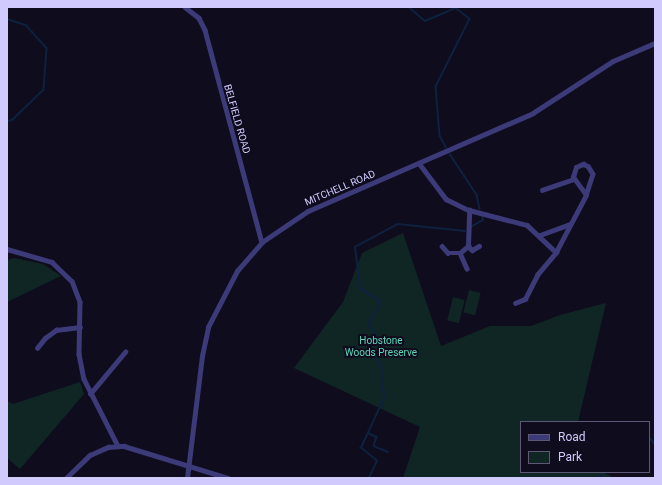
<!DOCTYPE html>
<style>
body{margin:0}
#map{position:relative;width:662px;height:485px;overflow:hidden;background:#0f0c1d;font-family:Roboto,sans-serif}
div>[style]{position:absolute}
.green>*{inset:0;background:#102625;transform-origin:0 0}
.stream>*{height:1.5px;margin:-0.75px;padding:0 0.75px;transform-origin:0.75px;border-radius:0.75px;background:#0e213f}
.minor>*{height:4.5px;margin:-2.25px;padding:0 2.25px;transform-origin:2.25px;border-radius:2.25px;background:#3c3a79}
span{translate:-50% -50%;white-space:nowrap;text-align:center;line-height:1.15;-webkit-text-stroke:4px #0f0c1d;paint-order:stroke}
.street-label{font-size:10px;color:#d0cbfc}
.park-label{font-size:10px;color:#5cd7b7}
.frame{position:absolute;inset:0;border:8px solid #d0cbfc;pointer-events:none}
.legend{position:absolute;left:520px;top:421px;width:130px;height:52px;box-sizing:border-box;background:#0f0c1d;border:1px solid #5c5876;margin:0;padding:5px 7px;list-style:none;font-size:12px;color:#d0cbfc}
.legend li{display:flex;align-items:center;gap:8px;height:20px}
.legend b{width:20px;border:1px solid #5c5876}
</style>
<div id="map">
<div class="green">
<i style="clip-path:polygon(403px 233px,441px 346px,490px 326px,531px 326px,560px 315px,606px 303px,578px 422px,521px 422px,521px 472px,603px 472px,614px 478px,403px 478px,420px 427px,294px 368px,343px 302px,362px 253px)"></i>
<i style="clip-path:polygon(14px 258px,43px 264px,61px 276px,7px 302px,7px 260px)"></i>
<i style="left:469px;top:290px;width:12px;height:23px;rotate:14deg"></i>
<i style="left:453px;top:297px;width:12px;height:24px;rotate:14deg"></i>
<i style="clip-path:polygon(80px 382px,84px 394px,20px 469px,7px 458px,7px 401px,13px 404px)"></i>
</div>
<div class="stream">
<i style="left:409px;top:7px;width:21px;rotate:41deg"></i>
<i style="left:425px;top:21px;width:34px;rotate:-23deg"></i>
<i style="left:456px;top:8px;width:18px;rotate:38deg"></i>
<i style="left:470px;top:19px;width:76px;rotate:116.6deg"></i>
<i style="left:436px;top:87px;width:49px;rotate:85.3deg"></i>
<i style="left:440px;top:136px;width:13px;rotate:61deg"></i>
<i style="left:7px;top:19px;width:20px;rotate:18deg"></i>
<i style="left:26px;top:25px;width:31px;rotate:48deg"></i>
<i style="left:47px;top:48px;width:42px;rotate:94.1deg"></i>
<i style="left:44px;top:90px;width:43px;rotate:135.9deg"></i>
<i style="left:13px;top:120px;width:6px;rotate:162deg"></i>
<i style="left:450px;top:154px;width:49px;rotate:56.6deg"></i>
<i style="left:477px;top:195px;width:14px;rotate:78deg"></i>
<i style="left:471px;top:227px;width:14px;rotate:-30deg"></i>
<i style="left:483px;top:220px;width:4px;rotate:-104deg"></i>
<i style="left:368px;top:433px;width:10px;rotate:24deg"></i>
<i style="left:377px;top:437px;width:9px;rotate:108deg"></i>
<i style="left:374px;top:446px;width:15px;rotate:23deg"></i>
<i style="left:649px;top:437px;width:9px;rotate:49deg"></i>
<i style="left:369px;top:478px;width:19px;rotate:-65deg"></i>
<i style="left:377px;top:461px;width:21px;rotate:-141deg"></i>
<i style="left:361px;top:448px;width:55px;rotate:-65.3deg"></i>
<i style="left:384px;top:398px;width:32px;rotate:-95deg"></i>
<i style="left:381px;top:366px;width:14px;rotate:-124deg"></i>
<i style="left:373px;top:354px;width:12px;rotate:-42deg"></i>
<i style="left:382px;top:346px;width:26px;rotate:-121deg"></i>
<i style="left:369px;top:324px;width:25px;rotate:-64deg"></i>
<i style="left:380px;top:301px;width:23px;rotate:-149deg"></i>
<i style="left:360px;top:289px;width:42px;rotate:-96.8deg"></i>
<i style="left:355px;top:247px;width:49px;rotate:-28.1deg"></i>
<i style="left:398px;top:224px;width:67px;rotate:6deg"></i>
<i style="left:597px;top:478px;width:9px;rotate:-41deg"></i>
</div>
<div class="minor">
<i style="left:185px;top:7px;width:18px;rotate:38deg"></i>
<i style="left:199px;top:18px;width:13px;rotate:63deg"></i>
<i style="left:205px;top:30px;width:220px;rotate:75deg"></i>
<i style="left:419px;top:163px;width:45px;rotate:53.1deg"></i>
<i style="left:446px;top:199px;width:25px;rotate:26deg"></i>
<i style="left:469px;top:210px;width:60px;rotate:14.5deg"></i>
<i style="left:527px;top:225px;width:40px;rotate:43deg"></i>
<i style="left:542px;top:190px;width:34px;rotate:-19deg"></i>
<i style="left:540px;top:235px;width:32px;rotate:-20deg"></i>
<i style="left:442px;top:246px;width:9px;rotate:49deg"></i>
<i style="left:448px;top:253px;width:12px"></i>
<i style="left:460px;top:253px;width:11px;rotate:-41deg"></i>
<i style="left:468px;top:246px;width:36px;rotate:-88deg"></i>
<i style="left:468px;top:246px;width:6px;rotate:45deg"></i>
<i style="left:472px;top:250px;width:8px;rotate:-30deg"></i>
<i style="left:7px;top:249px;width:47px;rotate:16.1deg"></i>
<i style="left:52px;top:262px;width:28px;rotate:44deg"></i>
<i style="left:72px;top:281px;width:22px;rotate:69deg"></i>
<i style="left:80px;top:302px;width:52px;rotate:91.1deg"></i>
<i style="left:79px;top:354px;width:25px;rotate:79deg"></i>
<i style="left:84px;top:379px;width:75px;rotate:63.1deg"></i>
<i style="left:460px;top:253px;width:17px;rotate:66deg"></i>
<i style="left:515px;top:303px;width:11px;rotate:-22deg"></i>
<i style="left:525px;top:299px;width:27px;rotate:-63deg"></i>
<i style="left:537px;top:275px;width:30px;rotate:-50deg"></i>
<i style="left:556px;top:252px;width:64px;rotate:-62.2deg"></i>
<i style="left:586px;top:195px;width:22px;rotate:-126deg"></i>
<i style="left:573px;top:177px;width:10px;rotate:-73deg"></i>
<i style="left:576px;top:167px;width:8px;rotate:-23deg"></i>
<i style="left:583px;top:164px;width:5px;rotate:22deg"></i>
<i style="left:588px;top:166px;width:9px;rotate:58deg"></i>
<i style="left:593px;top:174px;width:22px;rotate:108deg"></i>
<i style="left:37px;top:348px;width:13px;rotate:-51deg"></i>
<i style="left:45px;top:338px;width:14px;rotate:-36deg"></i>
<i style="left:56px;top:330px;width:24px;rotate:-7deg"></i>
<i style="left:90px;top:394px;width:55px;rotate:-50.2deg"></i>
<i style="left:66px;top:478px;width:33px;rotate:-44deg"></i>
<i style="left:90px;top:455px;width:20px;rotate:-24deg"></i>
<i style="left:108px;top:447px;width:16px;rotate:-4deg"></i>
<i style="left:124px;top:446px;width:109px;rotate:17.1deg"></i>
<i style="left:187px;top:478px;width:123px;rotate:-83deg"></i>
<i style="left:202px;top:356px;width:30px;rotate:-78deg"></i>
<i style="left:208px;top:327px;width:63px;rotate:-62.6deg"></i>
<i style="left:237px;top:271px;width:38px;rotate:-49deg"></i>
<i style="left:262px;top:242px;width:55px;rotate:-34deg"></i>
<i style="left:308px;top:211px;width:245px;rotate:-23.5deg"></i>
<i style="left:533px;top:113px;width:95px;rotate:-33deg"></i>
<i style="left:613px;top:61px;width:46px;rotate:-23.2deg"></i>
</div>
<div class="street-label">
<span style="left:237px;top:119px;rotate:74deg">BELFIELD ROAD</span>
<span style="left:340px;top:188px;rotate:-23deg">MITCHELL ROAD</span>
</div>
<div class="park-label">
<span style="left:381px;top:346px">Hobstone<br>Woods Preserve</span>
</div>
<div class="frame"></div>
<ul class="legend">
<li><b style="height:5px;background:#3c3a79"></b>Road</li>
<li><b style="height:11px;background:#102625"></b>Park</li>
</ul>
</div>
